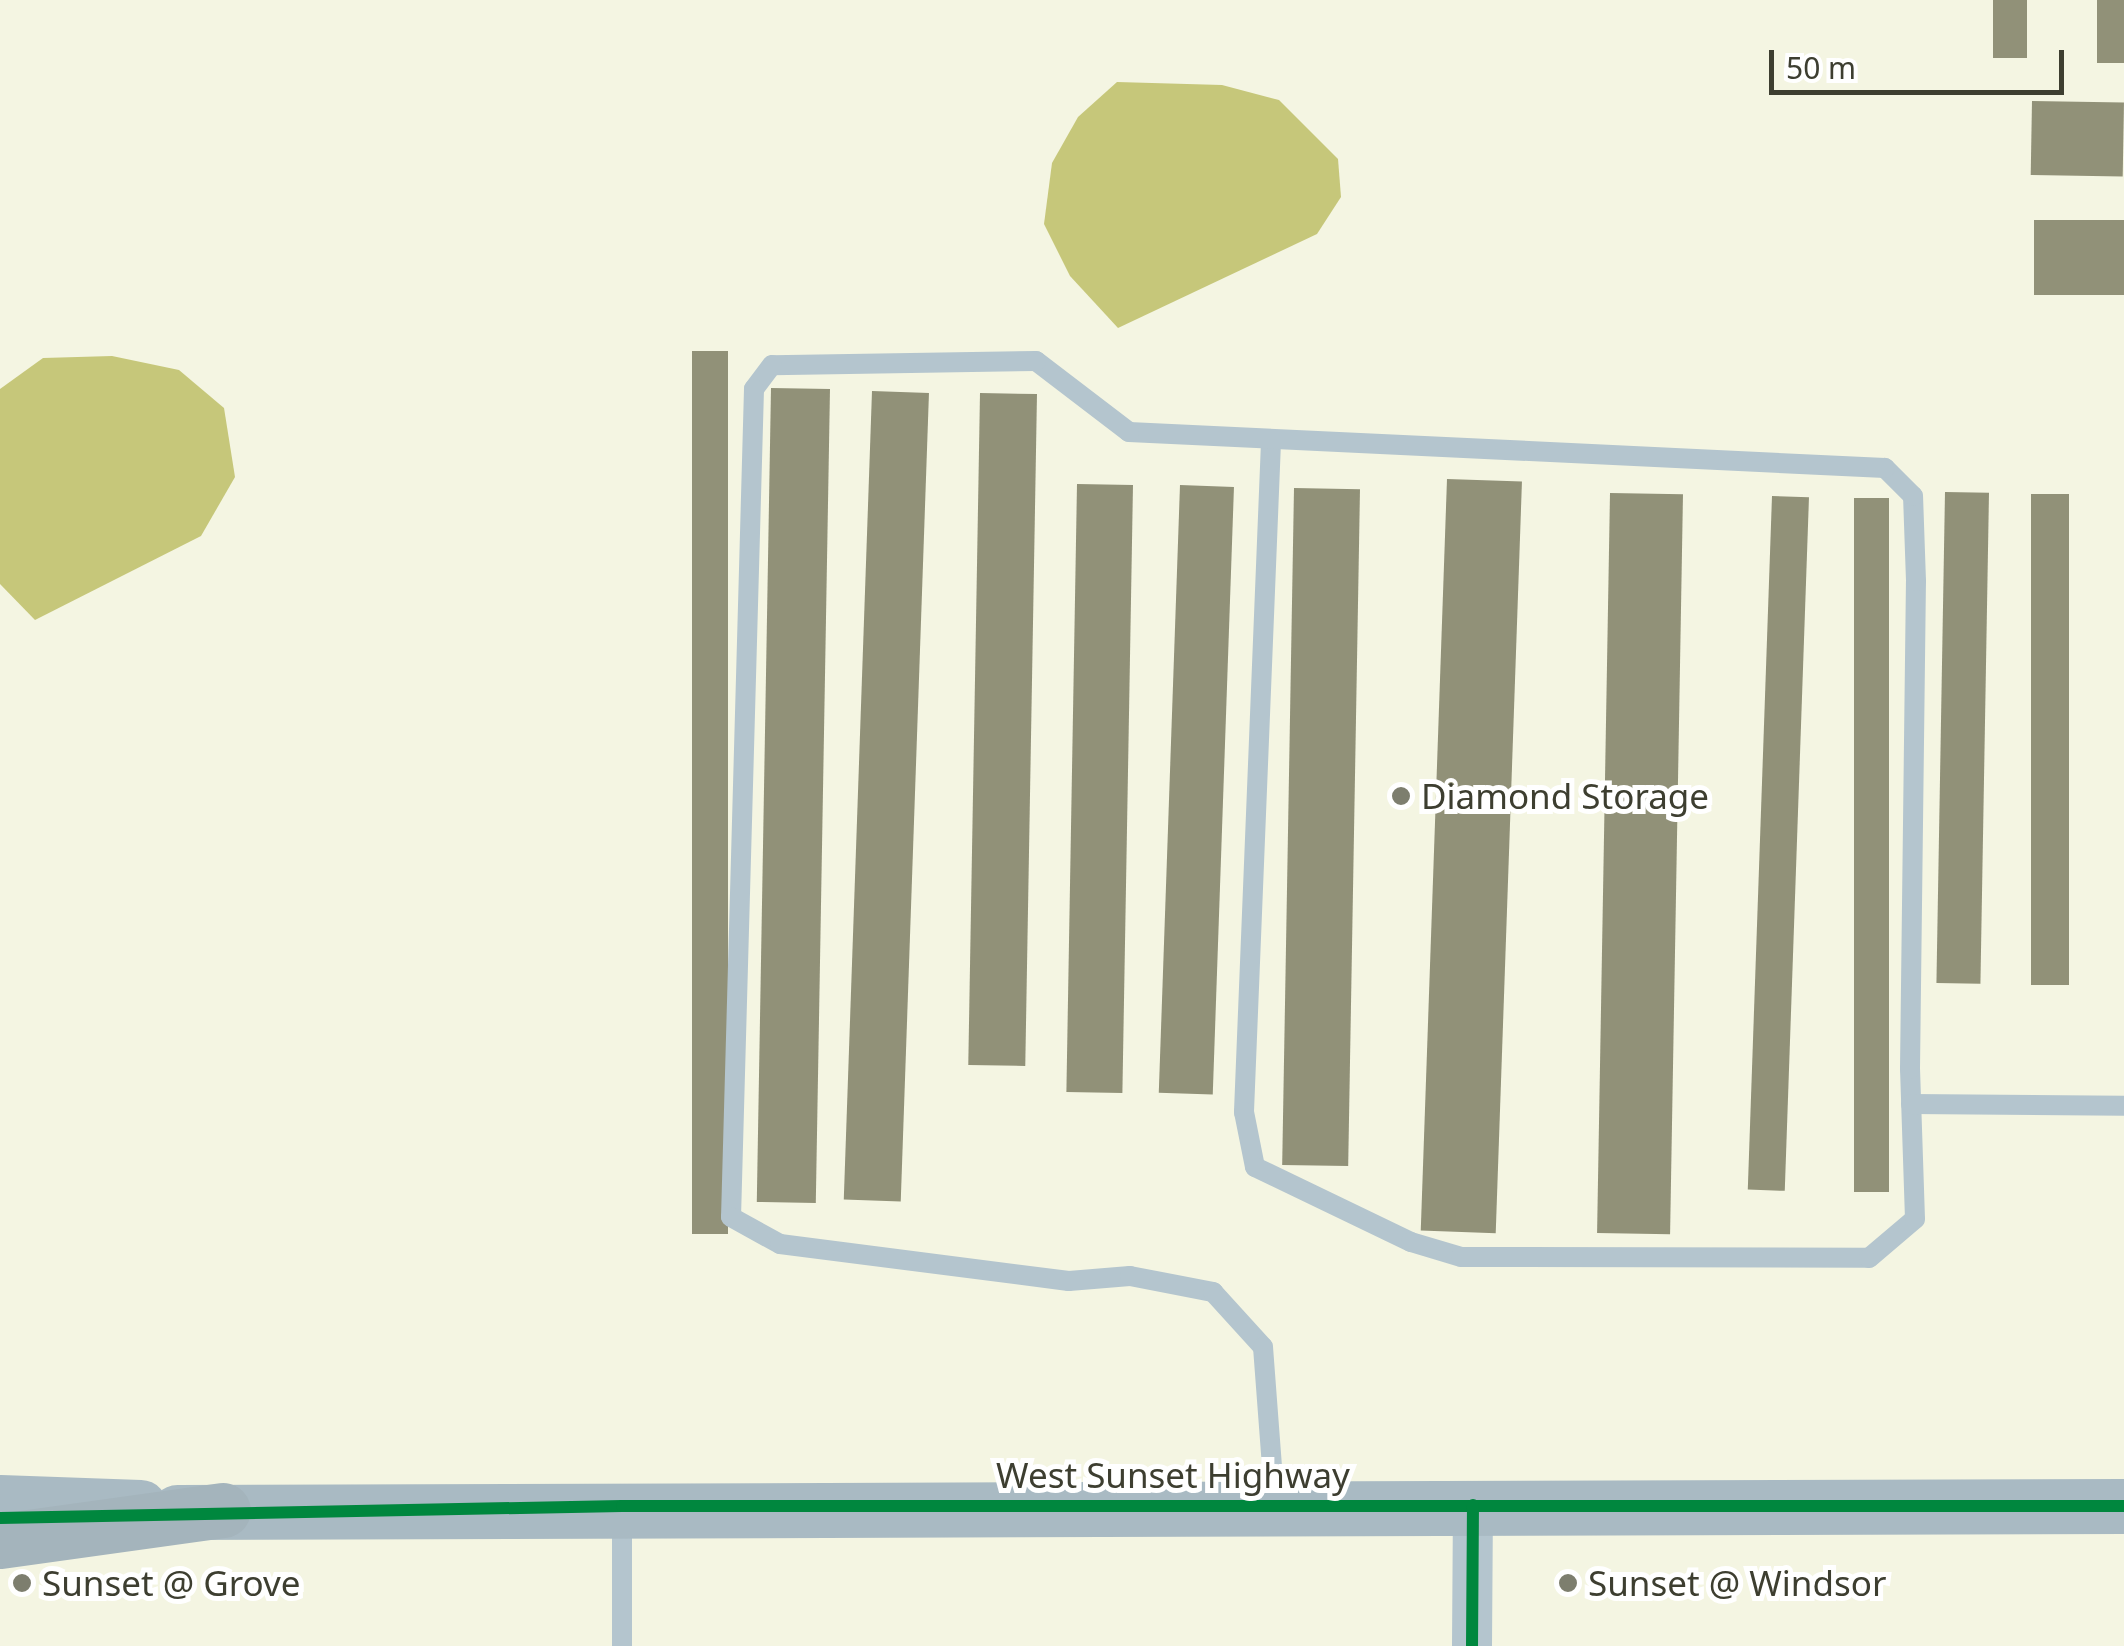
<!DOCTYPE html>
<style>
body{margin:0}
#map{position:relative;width:2124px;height:1646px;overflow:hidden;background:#f4f5e2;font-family:"Noto Sans",sans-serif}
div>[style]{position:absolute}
.water>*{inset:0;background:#c6c77a}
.building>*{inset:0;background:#919178;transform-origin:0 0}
.lane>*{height:20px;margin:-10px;padding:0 10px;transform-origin:10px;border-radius:10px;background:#b4c5ce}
.street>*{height:40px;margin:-20px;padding:0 20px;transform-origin:20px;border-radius:20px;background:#b4c5ce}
.primary>*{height:55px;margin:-27.5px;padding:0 27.5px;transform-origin:27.5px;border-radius:27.5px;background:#a9bac3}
.highway>*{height:55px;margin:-27.5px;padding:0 27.5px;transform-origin:27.5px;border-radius:27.5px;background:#a4b4bc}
.cycleway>*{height:12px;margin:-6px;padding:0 6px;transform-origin:6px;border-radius:6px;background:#00873e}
.dots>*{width:28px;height:28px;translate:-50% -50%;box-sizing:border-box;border:5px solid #fff;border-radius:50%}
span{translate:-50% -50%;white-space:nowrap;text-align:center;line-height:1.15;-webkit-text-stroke:10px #fff;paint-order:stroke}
.poi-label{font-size:35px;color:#3d3e30}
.left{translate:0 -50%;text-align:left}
.street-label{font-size:35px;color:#3d3e30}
.scale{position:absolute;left:1769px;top:50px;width:295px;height:45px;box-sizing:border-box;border:5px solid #3d3e30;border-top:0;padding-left:12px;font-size:30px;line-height:35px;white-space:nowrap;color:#3d3e30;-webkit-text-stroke:8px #fff;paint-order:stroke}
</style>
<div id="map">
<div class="water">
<i style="clip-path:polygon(1117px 82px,1222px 85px,1279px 100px,1338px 159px,1341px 197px,1317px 234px,1118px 328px,1070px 276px,1044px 224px,1052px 163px,1078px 117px)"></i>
<i style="clip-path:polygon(112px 356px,179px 370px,224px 408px,235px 477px,201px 536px,35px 620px,0 584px,0 389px,43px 358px)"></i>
</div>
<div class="building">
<i style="left:1993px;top:0;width:34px;height:58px"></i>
<i style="left:2097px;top:0;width:27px;height:63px"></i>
<i style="left:2032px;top:101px;width:92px;height:74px;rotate:1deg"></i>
<i style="left:2034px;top:220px;width:90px;height:75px"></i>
<i style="left:692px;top:351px;width:36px;height:883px"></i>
<i style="left:771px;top:388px;width:59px;height:814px;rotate:1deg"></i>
<i style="left:872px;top:391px;width:57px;height:809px;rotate:2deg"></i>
<i style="left:980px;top:393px;width:57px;height:672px;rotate:1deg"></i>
<i style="left:1447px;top:479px;width:75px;height:752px;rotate:2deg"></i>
<i style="left:1077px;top:484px;width:56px;height:608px;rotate:1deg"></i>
<i style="left:1180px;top:485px;width:54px;height:608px;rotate:2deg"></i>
<i style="left:1294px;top:488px;width:66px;height:677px;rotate:1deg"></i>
<i style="left:1945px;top:492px;width:44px;height:491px;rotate:1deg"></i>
<i style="left:1610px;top:493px;width:73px;height:740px;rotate:1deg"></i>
<i style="left:2031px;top:494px;width:38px;height:491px"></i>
<i style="left:1772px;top:496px;width:37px;height:694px;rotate:2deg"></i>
<i style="left:1854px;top:498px;width:35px;height:694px"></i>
</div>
<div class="lane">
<i style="left:1271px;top:442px;width:671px;rotate:92.31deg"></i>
<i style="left:1244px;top:1112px;width:56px;rotate:78.7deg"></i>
<i style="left:1255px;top:1167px;width:173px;rotate:25.7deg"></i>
<i style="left:1411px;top:1242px;width:52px;rotate:16.7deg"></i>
<i style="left:1461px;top:1257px;width:408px;rotate:0.1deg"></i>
<i style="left:1869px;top:1258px;width:60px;rotate:-40.3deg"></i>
<i style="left:1915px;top:1219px;width:150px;rotate:-91.9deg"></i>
<i style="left:1910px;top:1069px;width:488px;rotate:-89.3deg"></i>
<i style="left:1916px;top:581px;width:85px;rotate:-92deg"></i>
<i style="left:1913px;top:496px;width:40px;rotate:-135deg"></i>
<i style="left:1885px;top:468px;width:757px;rotate:-177.27deg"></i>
<i style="left:1129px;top:432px;width:117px;rotate:-142.6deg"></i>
<i style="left:1036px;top:361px;width:264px;rotate:179.1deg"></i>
<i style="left:772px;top:365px;width:30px;rotate:127deg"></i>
<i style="left:754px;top:389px;width:828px;rotate:91.59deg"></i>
<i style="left:731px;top:1217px;width:56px;rotate:28.9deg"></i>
<i style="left:780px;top:1244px;width:291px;rotate:7.3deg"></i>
<i style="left:1069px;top:1281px;width:61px;rotate:-4.7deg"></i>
<i style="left:1130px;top:1276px;width:85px;rotate:10.9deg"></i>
<i style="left:1213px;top:1292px;width:74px;rotate:47.7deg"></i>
<i style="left:1263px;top:1347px;width:158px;rotate:85.7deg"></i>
<i style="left:1911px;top:1104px;width:213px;rotate:0.5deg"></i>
<i style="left:622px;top:1646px;width:133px;rotate:-90deg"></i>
</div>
<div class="street">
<i style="left:1472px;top:1646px;width:141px;rotate:-89.6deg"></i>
</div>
<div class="primary">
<i style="left:0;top:1502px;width:140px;rotate:2deg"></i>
<i style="left:177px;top:1512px;width:1947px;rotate:-0.18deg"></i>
</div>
<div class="highway">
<i style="left:0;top:1541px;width:225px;rotate:-7.9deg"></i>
</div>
<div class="cycleway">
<i style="left:0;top:1518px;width:622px;rotate:-1.11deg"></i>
<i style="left:622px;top:1506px;width:1502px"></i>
<i style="left:1472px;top:1646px;width:141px;rotate:-89.6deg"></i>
</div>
<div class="dots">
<i style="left:1401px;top:796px;background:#7d7e6e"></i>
<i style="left:22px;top:1583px;background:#7d7e6e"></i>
<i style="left:1568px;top:1583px;background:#7d7e6e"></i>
</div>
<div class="poi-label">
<span class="left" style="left:1421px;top:796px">Diamond Storage</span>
<span class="left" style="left:42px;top:1583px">Sunset @ Grove</span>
<span class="left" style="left:1588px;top:1583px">Sunset @ Windsor</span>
</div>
<div class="street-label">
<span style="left:1173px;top:1475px">West Sunset Highway</span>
</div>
<div class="scale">50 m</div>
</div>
